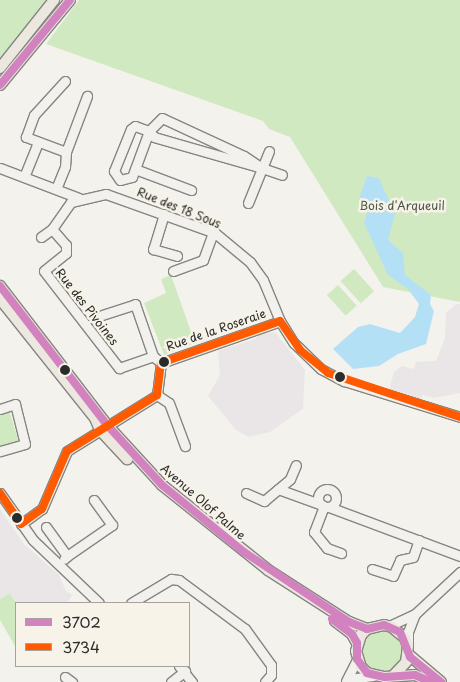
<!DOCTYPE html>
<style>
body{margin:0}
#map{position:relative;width:460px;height:682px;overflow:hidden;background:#f4f2ec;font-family:"Playpen Sans",sans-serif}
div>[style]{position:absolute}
.built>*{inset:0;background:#eae6e7}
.green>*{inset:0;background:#d1e9c1;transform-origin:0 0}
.round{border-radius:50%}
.water>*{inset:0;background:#b4e0f6}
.roads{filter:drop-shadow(1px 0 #858582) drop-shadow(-1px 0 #858582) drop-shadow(0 1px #858582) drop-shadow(0 -1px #858582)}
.minor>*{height:9px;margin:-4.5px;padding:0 4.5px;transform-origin:4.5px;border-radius:4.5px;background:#f2f1ed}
.minor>.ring{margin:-4.5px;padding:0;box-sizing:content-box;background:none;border:9px solid #f2f1ed;border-radius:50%}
.major>*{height:10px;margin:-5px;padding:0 5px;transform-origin:5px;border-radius:5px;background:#ece8df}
.bus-1>*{height:8px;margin:-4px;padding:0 4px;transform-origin:4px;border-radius:4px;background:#d282be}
.bus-2>*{height:8px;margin:-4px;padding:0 4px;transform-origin:4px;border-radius:4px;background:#ff5a00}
.dots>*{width:14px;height:14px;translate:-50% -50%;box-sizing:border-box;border:2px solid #f7f3e8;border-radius:50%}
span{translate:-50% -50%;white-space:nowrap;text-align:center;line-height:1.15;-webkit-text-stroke:5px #f7f3e8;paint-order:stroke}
.park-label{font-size:12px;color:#4d5848}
.street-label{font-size:12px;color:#2b2b2b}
.legend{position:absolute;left:15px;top:602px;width:175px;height:65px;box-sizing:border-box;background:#f7f3e8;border:1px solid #a5a39c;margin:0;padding:6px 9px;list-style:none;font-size:15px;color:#2b2b2b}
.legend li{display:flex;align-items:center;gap:10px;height:25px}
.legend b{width:25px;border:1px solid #a5a39c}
</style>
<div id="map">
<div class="built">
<i style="clip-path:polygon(456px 304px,460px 304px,460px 393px,434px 398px,423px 395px,421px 399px,389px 390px,394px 372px,402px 366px,414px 369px,416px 362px,436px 361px,445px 338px,446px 313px)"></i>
<i style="clip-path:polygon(275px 332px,305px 370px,303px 409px,270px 432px,249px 437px,236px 430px,208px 396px,220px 375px,218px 351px,255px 339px,260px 334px)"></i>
<i style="clip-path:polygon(0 509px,24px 544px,59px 575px,66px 591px,72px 595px,68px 602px,16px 603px,10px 593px,0 599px)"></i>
</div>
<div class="green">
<i style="clip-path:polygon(0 0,50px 0,0 64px)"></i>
<i style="clip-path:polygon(79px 0,460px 0,460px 302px,383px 287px,290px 137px,269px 129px,263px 121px,46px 44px)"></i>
<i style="left:354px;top:269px;width:30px;height:18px;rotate:48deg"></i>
<i style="clip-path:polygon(171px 275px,195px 343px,164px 355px,144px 303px,166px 293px,161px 279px)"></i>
<i style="left:338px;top:285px;width:28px;height:15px;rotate:48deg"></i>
<i style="clip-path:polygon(9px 410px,19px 442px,0 446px,0 413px)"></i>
<i style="clip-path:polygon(10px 593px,16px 603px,15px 646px,0 620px,0 599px)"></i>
<i class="round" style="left:361px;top:629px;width:44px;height:44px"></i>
</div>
<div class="water">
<i style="clip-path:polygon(367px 176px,379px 178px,395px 214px,388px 240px,403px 253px,405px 275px,431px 295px,430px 304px,434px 311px,426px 344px,398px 354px,379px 366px,353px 369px,333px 349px,358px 327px,370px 324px,400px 333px,415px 317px,419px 304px,408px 289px,388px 275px,364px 223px,368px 210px,359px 198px)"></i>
</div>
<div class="roads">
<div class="minor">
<i style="left:162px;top:118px;width:90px;rotate:24.9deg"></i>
<i style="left:244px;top:156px;width:22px;rotate:34deg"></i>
<i style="left:262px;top:168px;width:112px;rotate:-164deg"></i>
<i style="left:154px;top:137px;width:8px;rotate:-130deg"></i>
<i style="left:149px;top:131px;width:18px;rotate:-45deg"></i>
<i style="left:135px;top:126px;width:15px;rotate:20deg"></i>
<i style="left:149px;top:131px;width:49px;rotate:110.3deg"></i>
<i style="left:132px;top:177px;width:12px;rotate:166deg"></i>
<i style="left:120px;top:180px;width:11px;rotate:-124deg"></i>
<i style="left:114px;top:171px;width:45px;rotate:-68deg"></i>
<i style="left:131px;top:129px;width:5px;rotate:-37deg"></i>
<i style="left:66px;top:152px;width:60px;rotate:-69.4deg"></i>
<i style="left:0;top:168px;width:85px;rotate:20.8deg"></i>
<i style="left:262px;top:168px;width:21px;rotate:19deg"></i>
<i style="left:135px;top:169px;width:60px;rotate:20.6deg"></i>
<i style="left:24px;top:177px;width:38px;rotate:-68deg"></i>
<i style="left:56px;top:189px;width:24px;rotate:-68deg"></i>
<i style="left:65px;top:167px;width:15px;rotate:-86deg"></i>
<i style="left:66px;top:152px;width:43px;rotate:-159.4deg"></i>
<i style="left:26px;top:137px;width:23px;rotate:-70deg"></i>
<i style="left:34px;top:115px;width:46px;rotate:-47.6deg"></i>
<i style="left:248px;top:203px;width:56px;rotate:-68deg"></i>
<i style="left:164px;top:214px;width:37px;rotate:107deg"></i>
<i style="left:153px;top:249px;width:25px;rotate:16deg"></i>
<i style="left:52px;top:229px;width:21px;rotate:49deg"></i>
<i style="left:66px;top:245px;width:8px;rotate:90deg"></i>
<i style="left:66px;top:253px;width:28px;rotate:141deg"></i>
<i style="left:44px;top:271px;width:123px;rotate:52.3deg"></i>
<i style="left:119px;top:368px;width:36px;rotate:-19deg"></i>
<i style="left:153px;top:356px;width:11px;rotate:41deg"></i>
<i style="left:41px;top:237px;width:14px;rotate:-36deg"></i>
<i style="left:52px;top:229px;width:33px;rotate:-55deg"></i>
<i style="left:71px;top:202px;width:36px;rotate:-13deg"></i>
<i style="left:106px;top:194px;width:116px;rotate:19.7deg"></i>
<i style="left:215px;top:233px;width:45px;rotate:39.6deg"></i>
<i style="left:250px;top:262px;width:22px;rotate:54deg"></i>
<i style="left:263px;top:280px;width:44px;rotate:67.5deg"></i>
<i style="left:280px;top:321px;width:26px;rotate:58deg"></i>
<i style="left:294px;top:343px;width:37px;rotate:44deg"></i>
<i style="left:321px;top:369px;width:26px;rotate:28deg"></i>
<i style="left:344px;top:381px;width:121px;rotate:17.2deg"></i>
<i style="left:173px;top:271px;width:32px;rotate:-20deg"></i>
<i style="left:203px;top:260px;width:29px;rotate:-70deg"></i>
<i style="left:102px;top:315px;width:35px;rotate:-18deg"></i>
<i style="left:135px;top:304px;width:55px;rotate:70.9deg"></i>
<i style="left:157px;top:395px;width:14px;rotate:34deg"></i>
<i style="left:169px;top:403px;width:46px;rotate:69.6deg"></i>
<i style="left:0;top:409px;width:16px;rotate:-18deg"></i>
<i style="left:15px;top:404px;width:41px;rotate:76deg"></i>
<i style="left:25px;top:444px;width:26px;rotate:164deg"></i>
<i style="left:278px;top:489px;width:47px;rotate:20deg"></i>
<i class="ring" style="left:318px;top:489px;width:9px;height:9px"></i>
<i style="left:0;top:493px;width:57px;rotate:54.9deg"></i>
<i style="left:33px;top:540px;width:91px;rotate:43.7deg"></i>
<i style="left:246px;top:493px;width:20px;rotate:24deg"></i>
<i style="left:264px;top:501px;width:34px;rotate:-40deg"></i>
<i style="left:290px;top:479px;width:15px;rotate:-67deg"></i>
<i style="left:324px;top:506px;width:28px;rotate:111deg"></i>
<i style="left:314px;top:532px;width:21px;rotate:51deg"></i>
<i style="left:327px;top:548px;width:15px;rotate:20deg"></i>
<i style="left:329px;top:507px;width:140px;rotate:20.5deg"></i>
<i style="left:21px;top:524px;width:26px;rotate:-36deg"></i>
<i style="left:42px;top:509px;width:63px;rotate:-66.7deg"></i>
<i style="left:67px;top:451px;width:106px;rotate:-31.9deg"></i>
<i style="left:157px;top:395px;width:32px;rotate:-83deg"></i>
<i style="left:161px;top:363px;width:126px;rotate:-19.4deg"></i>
<i style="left:46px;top:527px;width:36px;rotate:54deg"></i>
<i style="left:67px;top:556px;width:4px;rotate:135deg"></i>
<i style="left:67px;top:556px;width:55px;rotate:-34.6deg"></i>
<i style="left:112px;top:525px;width:31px;rotate:-126deg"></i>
<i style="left:372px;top:569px;width:22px;rotate:18deg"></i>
<i style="left:393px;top:576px;width:17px;rotate:-66deg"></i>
<i style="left:400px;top:560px;width:13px;rotate:-13deg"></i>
<i style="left:413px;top:557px;width:18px;rotate:-71deg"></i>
<i style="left:131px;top:603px;width:47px;rotate:-31deg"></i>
<i style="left:171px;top:579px;width:8px;rotate:7deg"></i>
<i style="left:179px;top:580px;width:82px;rotate:36.6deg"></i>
<i style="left:245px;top:629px;width:44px;rotate:54.2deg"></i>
<i style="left:271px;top:665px;width:10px;rotate:90deg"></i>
<i style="left:271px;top:675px;width:9px;rotate:131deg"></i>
<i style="left:389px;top:626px;width:29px;rotate:-25deg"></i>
<i style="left:415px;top:614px;width:62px;rotate:-43deg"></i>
<i style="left:408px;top:645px;width:13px;rotate:-90deg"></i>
<i style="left:408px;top:632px;width:19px;rotate:-69deg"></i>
<i style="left:179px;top:666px;width:21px;rotate:51deg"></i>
<i style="left:65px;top:677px;width:9px;rotate:36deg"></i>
<i style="left:349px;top:679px;width:24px;rotate:-7deg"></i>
<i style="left:346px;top:681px;width:25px;rotate:-63deg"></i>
<i style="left:171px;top:682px;width:18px;rotate:-38deg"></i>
</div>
<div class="major">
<i style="left:0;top:68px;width:87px;rotate:-51.5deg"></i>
<i style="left:0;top:85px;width:110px;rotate:-50.5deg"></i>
<i style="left:0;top:286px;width:177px;rotate:52.4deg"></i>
<i style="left:108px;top:426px;width:80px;rotate:47.5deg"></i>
<i style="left:162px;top:485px;width:136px;rotate:38.7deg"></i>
<i style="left:268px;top:570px;width:96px;rotate:32.7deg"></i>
<i style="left:349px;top:622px;width:19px;rotate:21deg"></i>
<i style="left:0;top:299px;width:152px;rotate:51.4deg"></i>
<i style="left:95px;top:418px;width:13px;rotate:67deg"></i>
<i style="left:100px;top:430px;width:40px;rotate:47deg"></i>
<i style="left:335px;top:621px;width:21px;rotate:37deg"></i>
<i style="left:352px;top:634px;width:10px;rotate:61deg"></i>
<i style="left:408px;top:654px;width:43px;rotate:40.3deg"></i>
<i style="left:394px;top:675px;width:18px;rotate:-47deg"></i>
<i style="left:406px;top:662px;width:16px;rotate:-83deg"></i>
<i style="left:408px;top:646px;width:9px;rotate:-111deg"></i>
<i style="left:405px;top:638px;width:17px;rotate:-140deg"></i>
<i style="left:392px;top:627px;width:8px;rotate:-166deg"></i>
<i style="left:384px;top:625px;width:17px;rotate:167deg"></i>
<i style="left:367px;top:629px;width:8px;rotate:135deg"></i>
<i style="left:361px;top:635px;width:17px;rotate:107deg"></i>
<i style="left:356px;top:651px;width:17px;rotate:73deg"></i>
<i style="left:361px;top:667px;width:8px;rotate:45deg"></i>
<i style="left:367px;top:673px;width:18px;rotate:13deg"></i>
<i style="left:385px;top:677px;width:30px;rotate:-4deg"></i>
<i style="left:415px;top:675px;width:17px;rotate:24deg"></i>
</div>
</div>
<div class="bus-1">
<i style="left:0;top:85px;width:110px;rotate:-50.5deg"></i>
<i style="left:0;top:286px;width:177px;rotate:52.4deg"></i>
<i style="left:108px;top:426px;width:80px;rotate:47.5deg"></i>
<i style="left:162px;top:485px;width:106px;rotate:39.3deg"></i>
<i style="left:244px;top:552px;width:126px;rotate:33.7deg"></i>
<i style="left:349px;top:622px;width:19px;rotate:21deg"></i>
<i style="left:367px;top:629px;width:17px;rotate:-13deg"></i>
<i style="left:384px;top:625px;width:17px;rotate:24deg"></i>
<i style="left:400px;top:632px;width:27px;rotate:68deg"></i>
<i style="left:410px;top:657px;width:40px;rotate:39deg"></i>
<i style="left:332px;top:619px;width:25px;rotate:37deg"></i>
<i style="left:352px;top:634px;width:10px;rotate:61deg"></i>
<i style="left:357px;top:643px;width:16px;rotate:90deg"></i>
<i style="left:357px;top:659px;width:17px;rotate:54deg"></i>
<i style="left:367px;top:673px;width:18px;rotate:13deg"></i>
<i style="left:385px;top:677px;width:30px;rotate:-4deg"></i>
<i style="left:415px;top:675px;width:17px;rotate:24deg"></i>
</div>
<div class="bus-2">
<i style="left:0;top:493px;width:37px;rotate:56deg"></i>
<i style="left:21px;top:524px;width:26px;rotate:-36deg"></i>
<i style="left:42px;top:509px;width:63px;rotate:-66.7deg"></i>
<i style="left:67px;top:451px;width:106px;rotate:-31.9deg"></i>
<i style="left:157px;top:395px;width:32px;rotate:-83deg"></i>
<i style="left:161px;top:363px;width:126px;rotate:-19.4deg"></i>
<i style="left:280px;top:321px;width:35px;rotate:55deg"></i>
<i style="left:300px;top:350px;width:36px;rotate:39deg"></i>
<i style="left:328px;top:373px;width:139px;rotate:18.4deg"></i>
</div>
<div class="dots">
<i style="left:164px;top:362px;background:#2b2b2b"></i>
<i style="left:65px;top:370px;background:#2b2b2b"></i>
<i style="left:340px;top:377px;background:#2b2b2b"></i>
<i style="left:17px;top:518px;background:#2b2b2b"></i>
</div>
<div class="park-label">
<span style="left:402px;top:206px">Bois d'Arqueuil</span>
</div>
<div class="street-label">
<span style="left:179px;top:208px;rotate:22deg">Rue des 18 Sous</span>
<span style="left:87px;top:307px;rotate:52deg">Rue des Pivoines</span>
<span style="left:216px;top:330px;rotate:-19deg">Rue de la Roseraie</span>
<span style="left:203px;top:502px;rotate:41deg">Avenue Olof Palme</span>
</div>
<ul class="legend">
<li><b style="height:6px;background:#d282be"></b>3702</li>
<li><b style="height:6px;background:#ff5a00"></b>3734</li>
</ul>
</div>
